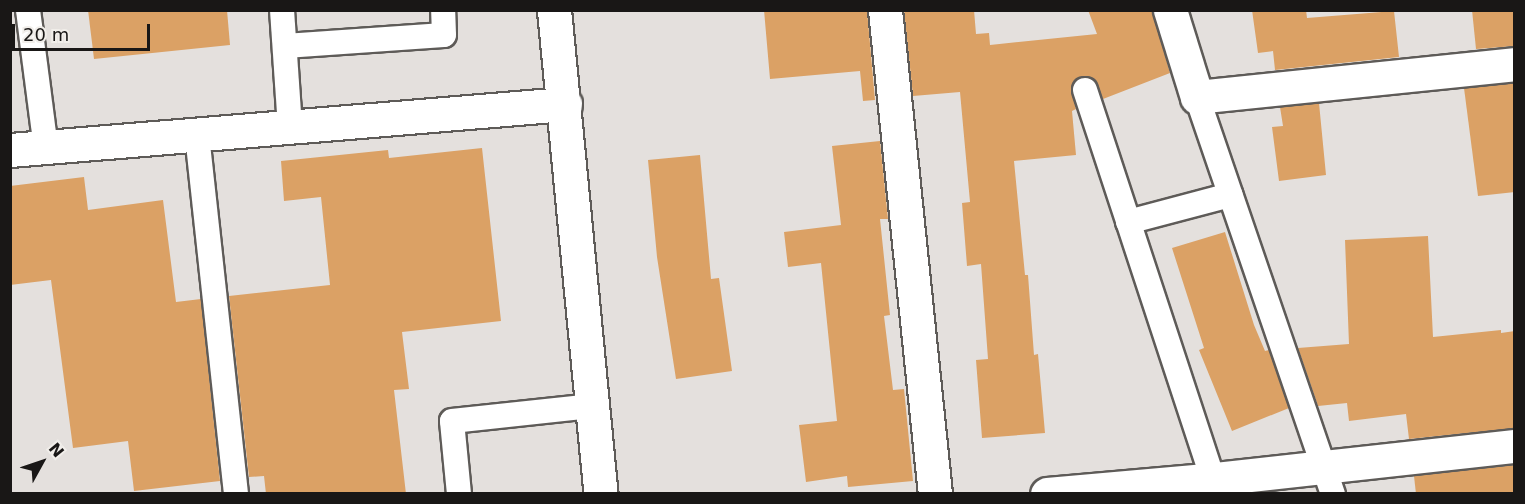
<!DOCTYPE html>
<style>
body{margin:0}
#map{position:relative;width:1525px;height:504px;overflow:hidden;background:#e4e0dd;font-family:"DejaVu Sans",sans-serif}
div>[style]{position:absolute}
.building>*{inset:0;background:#dba165}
.roads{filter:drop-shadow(2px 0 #5e5b58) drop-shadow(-2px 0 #5e5b58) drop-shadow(0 2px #5e5b58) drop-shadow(0 -2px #5e5b58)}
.service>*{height:24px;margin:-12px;padding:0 12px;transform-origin:12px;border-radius:12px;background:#fff}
.minor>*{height:33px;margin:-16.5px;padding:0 16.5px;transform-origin:16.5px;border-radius:16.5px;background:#fff}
span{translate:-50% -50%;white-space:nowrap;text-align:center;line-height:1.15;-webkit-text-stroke:6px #f1eeea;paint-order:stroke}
.frame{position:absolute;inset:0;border:12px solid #191716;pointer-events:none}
.north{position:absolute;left:12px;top:432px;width:60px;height:60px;-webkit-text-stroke:4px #f1eeea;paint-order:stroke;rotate:50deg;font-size:16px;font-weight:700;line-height:24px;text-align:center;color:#191716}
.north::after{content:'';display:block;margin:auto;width:21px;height:27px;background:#191716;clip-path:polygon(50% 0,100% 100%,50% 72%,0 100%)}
.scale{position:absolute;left:12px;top:24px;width:138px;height:27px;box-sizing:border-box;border:3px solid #191716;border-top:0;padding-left:8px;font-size:18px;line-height:21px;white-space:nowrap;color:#191716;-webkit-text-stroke:4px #f1eeea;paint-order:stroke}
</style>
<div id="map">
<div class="building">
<i style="clip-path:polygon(88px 10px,227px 10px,230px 45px,94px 59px)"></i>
<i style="clip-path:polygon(764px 10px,867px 10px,875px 100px,863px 101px,860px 71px,770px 79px)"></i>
<i style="clip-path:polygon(904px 10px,974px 10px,976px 34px,989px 33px,990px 45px,1097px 34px,1088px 10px,1152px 10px,1170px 73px,1103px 99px,1095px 80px,1087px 76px,1080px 77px,1071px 88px,1076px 109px,1072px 111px,1076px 155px,1014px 161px,1025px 275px,1028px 275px,1034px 355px,1038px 354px,1045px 433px,982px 438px,976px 360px,988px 359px,981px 264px,967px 266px,962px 203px,970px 202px,960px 92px,913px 96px)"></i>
<i style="clip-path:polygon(1252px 10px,1306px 10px,1307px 18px,1394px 11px,1399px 57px,1275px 70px,1273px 51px,1258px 53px)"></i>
<i style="clip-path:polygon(1472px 10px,1515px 10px,1515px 46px,1476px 49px)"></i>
<i style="clip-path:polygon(1515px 83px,1515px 192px,1478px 196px,1464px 88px)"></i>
<i style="clip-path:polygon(1319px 103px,1326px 175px,1279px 181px,1272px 127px,1283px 126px,1280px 107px)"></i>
<i style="clip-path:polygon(880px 141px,888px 219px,880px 219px,890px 315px,884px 316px,893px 390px,904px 389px,913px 481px,848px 487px,847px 476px,806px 482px,799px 425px,837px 421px,821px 263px,788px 267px,784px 232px,841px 225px,832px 146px)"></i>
<i style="clip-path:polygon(482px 148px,501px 321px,402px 332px,409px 389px,394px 390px,406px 494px,266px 494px,264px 476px,249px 477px,229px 296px,330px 285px,321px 197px,284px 201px,281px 161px,388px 150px,389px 158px)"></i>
<i style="clip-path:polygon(700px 155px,711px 279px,719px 278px,732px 371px,676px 379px,657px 257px,648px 160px)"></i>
<i style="clip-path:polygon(84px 177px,88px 210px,163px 200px,176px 302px,201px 299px,220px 481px,134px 491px,128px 441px,73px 448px,51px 280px,10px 285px,10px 186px)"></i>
<i style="clip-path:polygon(1225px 232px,1254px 325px,1265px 351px,1269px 350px,1289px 408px,1232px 431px,1199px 350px,1204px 348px,1172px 248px)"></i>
<i style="clip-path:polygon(1428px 236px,1433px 337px,1501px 330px,1501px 333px,1515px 331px,1515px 428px,1409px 439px,1406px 414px,1349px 421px,1347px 403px,1318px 406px,1298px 348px,1349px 344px,1345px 240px)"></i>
<i style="clip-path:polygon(1515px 465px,1515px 494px,1416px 494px,1414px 476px)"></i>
</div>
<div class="roads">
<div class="service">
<i style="left:28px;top:10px;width:139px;rotate:82.6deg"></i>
<i style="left:282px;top:10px;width:117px;rotate:86.1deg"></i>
<i style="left:285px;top:46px;width:159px;rotate:-4deg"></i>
<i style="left:444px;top:35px;width:25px;rotate:-92deg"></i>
<i style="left:1085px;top:90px;width:425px;rotate:71.8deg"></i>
<i style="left:1197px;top:97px;width:420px;rotate:71.1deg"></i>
<i style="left:197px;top:135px;width:361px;rotate:83.8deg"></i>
<i style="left:1128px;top:222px;width:106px;rotate:-14.8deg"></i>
<i style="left:459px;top:494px;width:73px;rotate:-95.5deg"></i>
<i style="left:452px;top:421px;width:142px;rotate:-6.1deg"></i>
</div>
<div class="minor">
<i style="left:554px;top:10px;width:486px;rotate:84.5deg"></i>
<i style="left:885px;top:10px;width:487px;rotate:84.1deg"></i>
<i style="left:1170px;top:10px;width:91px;rotate:72.8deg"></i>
<i style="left:1197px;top:97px;width:319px;rotate:-5.9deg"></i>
<i style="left:10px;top:150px;width:557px;rotate:-4.74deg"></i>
<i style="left:1047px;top:494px;width:168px;rotate:-5.1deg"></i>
<i style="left:1214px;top:479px;width:302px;rotate:-6.3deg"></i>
</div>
</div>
<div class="frame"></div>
<div class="north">N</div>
<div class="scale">20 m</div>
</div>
